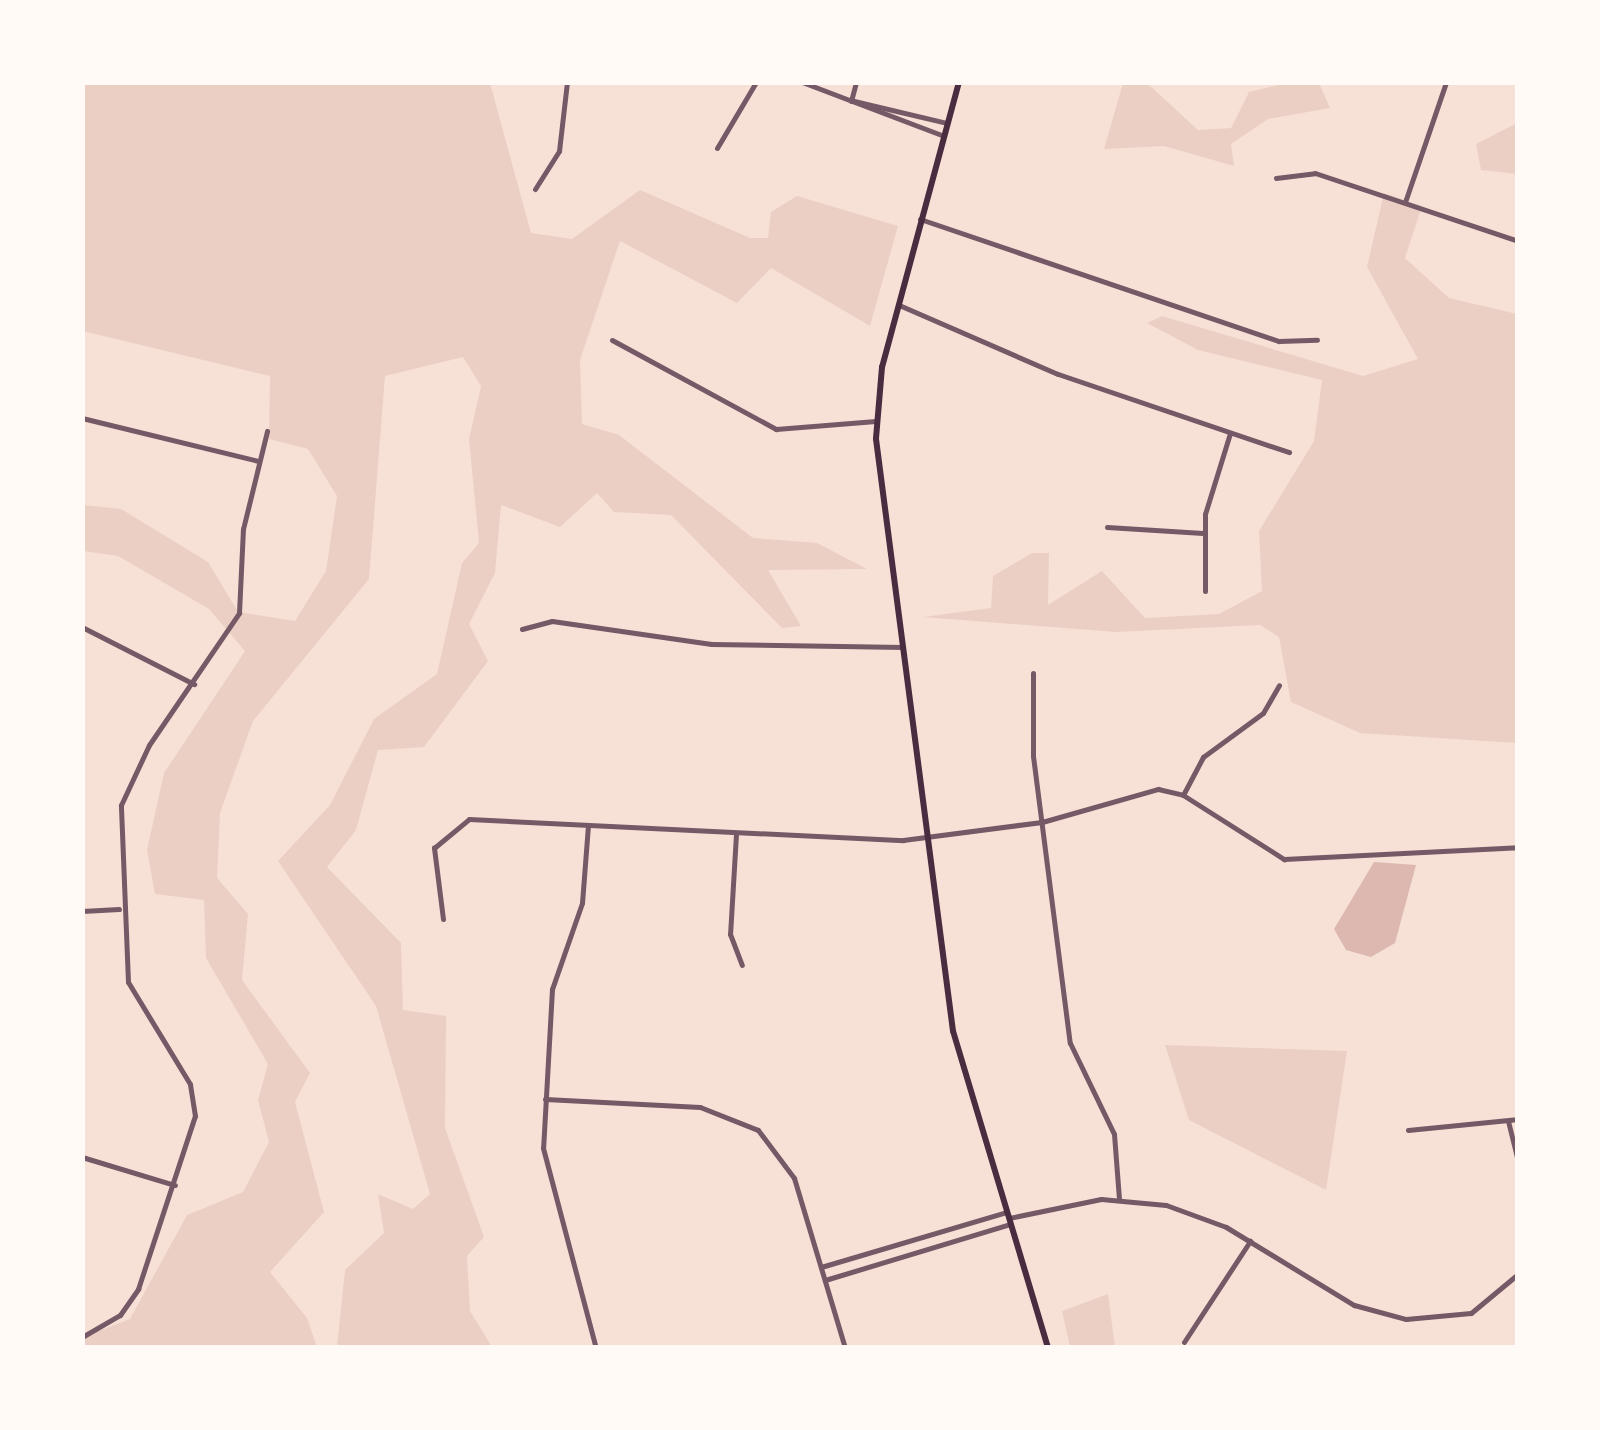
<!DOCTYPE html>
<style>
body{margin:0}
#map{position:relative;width:1600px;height:1430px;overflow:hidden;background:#f7e1d7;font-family:Quicksand,sans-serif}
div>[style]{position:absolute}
.green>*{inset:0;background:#ebcfc5}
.water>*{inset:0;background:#dcb8b0}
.minor>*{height:5px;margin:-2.5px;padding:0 2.5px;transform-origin:2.5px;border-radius:2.5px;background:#755966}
.secondary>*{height:6px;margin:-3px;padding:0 3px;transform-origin:3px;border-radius:3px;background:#4a2c40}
span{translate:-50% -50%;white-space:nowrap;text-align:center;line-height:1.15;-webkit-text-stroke:10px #fffaf5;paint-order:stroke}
.frame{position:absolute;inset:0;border:85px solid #fffaf5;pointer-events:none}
</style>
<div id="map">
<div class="green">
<i style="clip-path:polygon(83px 83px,490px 83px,531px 233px,572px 239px,640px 190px,750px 238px,768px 238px,771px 212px,797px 196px,898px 226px,870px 326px,771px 268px,737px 303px,620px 241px,580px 360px,582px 424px,619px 435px,753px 538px,817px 543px,867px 569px,768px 570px,801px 626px,782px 628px,671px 515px,614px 512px,597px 493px,560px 527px,501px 505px,495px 573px,469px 624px,488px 661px,424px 747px,378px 750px,356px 830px,327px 867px,401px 943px,403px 1010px,446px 1016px,445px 1128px,484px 1237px,467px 1256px,470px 1311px,492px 1347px,337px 1347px,345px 1270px,384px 1233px,378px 1194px,413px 1209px,430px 1194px,376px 1006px,278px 861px,330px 805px,374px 719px,437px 674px,462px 563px,479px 543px,469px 439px,481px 386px,463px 357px,385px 376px,369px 579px,253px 721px,220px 813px,217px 878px,248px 914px,242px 980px,310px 1073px,295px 1102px,324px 1212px,270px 1272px,307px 1318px,317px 1347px,83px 1347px,83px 1337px,130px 1319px,187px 1215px,243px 1192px,269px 1142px,258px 1100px,268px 1064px,206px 958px,204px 900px,155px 894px,147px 850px,164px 773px,245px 651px,209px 609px,118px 556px,83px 551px,83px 505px,121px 509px,208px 562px,238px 612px,295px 621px,326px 571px,337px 496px,308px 449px,269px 439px,270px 376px,83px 331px)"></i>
<i style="clip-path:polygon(1123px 83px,1147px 83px,1198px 130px,1231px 128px,1249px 92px,1287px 83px,1319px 83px,1330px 108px,1268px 119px,1231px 144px,1234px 166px,1164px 146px,1104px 149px)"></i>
<i style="clip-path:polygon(1517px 123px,1517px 174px,1481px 170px,1476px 144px)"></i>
<i style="clip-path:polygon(1384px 193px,1422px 206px,1405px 258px,1449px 298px,1517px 314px,1517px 743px,1360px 733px,1291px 702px,1279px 637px,1260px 625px,1116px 632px,923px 617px,991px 608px,993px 576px,1032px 553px,1049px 553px,1048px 605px,1102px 571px,1145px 618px,1219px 614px,1262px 591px,1259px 531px,1314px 441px,1322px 380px,1198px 350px,1147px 323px,1162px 316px,1363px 376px,1418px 359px,1367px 267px)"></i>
<i style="clip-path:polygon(1165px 1045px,1347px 1051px,1326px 1190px,1189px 1120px)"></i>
<i style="clip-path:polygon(1108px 1294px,1115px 1347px,1070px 1347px,1062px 1311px)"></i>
</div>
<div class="water">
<i style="clip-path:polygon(1374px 862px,1416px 865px,1395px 943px,1371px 957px,1346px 950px,1334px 929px)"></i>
</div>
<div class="minor">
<i style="left:802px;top:82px;width:152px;rotate:20.8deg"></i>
<i style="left:851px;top:101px;width:20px;rotate:-75deg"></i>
<i style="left:854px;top:101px;width:96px;rotate:13.3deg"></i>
<i style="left:717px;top:148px;width:77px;rotate:-59.4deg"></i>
<i style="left:1276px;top:178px;width:39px;rotate:-7deg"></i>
<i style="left:1315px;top:173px;width:214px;rotate:18.5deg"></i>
<i style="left:535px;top:189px;width:45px;rotate:-57.7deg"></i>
<i style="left:559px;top:151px;width:69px;rotate:-83.4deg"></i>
<i style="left:1405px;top:202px;width:127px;rotate:-71.1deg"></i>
<i style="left:920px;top:219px;width:379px;rotate:18.8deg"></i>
<i style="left:1279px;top:341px;width:38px;rotate:-2deg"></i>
<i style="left:899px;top:305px;width:173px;rotate:23.5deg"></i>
<i style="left:1058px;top:374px;width:244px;rotate:18.7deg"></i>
<i style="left:612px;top:340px;width:187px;rotate:28.5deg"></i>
<i style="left:776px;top:429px;width:100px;rotate:-4.6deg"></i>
<i style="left:82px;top:418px;width:181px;rotate:13.7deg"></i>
<i style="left:1107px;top:527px;width:96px;rotate:3.6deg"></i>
<i style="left:1205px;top:591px;width:77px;rotate:-90deg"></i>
<i style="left:1205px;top:514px;width:85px;rotate:-72.8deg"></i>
<i style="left:82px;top:627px;width:126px;rotate:27deg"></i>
<i style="left:522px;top:629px;width:31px;rotate:-15deg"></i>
<i style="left:552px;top:621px;width:161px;rotate:8.2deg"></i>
<i style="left:711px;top:644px;width:192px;rotate:0.9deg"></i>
<i style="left:1033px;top:673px;width:83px;rotate:90deg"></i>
<i style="left:1033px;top:756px;width:289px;rotate:82.7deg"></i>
<i style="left:1070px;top:1043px;width:101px;rotate:64.2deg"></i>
<i style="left:1114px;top:1134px;width:65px;rotate:85.6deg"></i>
<i style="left:1183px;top:795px;width:43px;rotate:-62.2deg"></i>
<i style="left:1203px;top:757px;width:74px;rotate:-36.3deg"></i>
<i style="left:1263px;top:713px;width:32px;rotate:-60deg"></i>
<i style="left:588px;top:825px;width:78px;rotate:94.4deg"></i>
<i style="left:582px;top:903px;width:91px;rotate:109.2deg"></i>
<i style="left:552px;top:989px;width:159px;rotate:93.2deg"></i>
<i style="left:543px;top:1148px;width:207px;rotate:75.2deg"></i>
<i style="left:736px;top:834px;width:100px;rotate:93.4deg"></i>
<i style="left:730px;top:934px;width:33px;rotate:69deg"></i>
<i style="left:82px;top:911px;width:37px;rotate:-3deg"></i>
<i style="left:443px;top:919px;width:72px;rotate:-97.2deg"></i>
<i style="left:434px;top:848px;width:45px;rotate:-39.6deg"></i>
<i style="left:469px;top:819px;width:435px;rotate:2.8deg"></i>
<i style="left:903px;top:840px;width:140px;rotate:-7.4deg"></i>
<i style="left:1042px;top:822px;width:121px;rotate:-15.9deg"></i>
<i style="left:1158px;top:789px;width:26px;rotate:13deg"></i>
<i style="left:1183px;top:795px;width:120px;rotate:32.4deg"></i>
<i style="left:1284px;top:859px;width:234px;rotate:-2.9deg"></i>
<i style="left:545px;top:1099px;width:155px;rotate:3deg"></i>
<i style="left:700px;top:1107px;width:62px;rotate:21.6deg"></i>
<i style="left:758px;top:1130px;width:60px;rotate:53.1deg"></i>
<i style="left:794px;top:1178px;width:177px;rotate:73.3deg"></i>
<i style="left:1508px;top:1121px;width:41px;rotate:76deg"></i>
<i style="left:1408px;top:1130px;width:111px;rotate:-5.7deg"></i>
<i style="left:82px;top:1157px;width:97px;rotate:16.8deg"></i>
<i style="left:1009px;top:1218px;width:94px;rotate:-11.7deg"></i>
<i style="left:1101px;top:1199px;width:65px;rotate:5.3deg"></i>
<i style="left:1166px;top:1205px;width:64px;rotate:20.1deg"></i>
<i style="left:1226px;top:1227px;width:150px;rotate:31.4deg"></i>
<i style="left:1354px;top:1305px;width:54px;rotate:15.1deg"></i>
<i style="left:1406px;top:1319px;width:65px;rotate:-5.3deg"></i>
<i style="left:1471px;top:1313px;width:61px;rotate:-39.7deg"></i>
<i style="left:821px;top:1267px;width:194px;rotate:-16.5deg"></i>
<i style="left:825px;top:1280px;width:193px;rotate:-16.8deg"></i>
<i style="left:82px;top:1337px;width:44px;rotate:-30.1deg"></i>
<i style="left:120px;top:1315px;width:32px;rotate:-55deg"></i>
<i style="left:138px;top:1289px;width:182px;rotate:-71.8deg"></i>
<i style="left:195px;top:1116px;width:32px;rotate:-99deg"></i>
<i style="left:190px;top:1084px;width:119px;rotate:-121.3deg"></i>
<i style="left:128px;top:982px;width:177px;rotate:-92.3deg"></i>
<i style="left:121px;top:805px;width:66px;rotate:-65deg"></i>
<i style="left:149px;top:745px;width:160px;rotate:-55.7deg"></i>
<i style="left:239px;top:613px;width:84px;rotate:-87.3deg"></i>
<i style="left:243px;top:529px;width:101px;rotate:-76.2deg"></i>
<i style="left:1184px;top:1342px;width:121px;rotate:-56.8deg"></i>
</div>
<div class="secondary">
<i style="left:959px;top:82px;width:295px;rotate:105.1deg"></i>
<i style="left:882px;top:367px;width:72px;rotate:94.8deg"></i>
<i style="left:876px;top:439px;width:597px;rotate:82.59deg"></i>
<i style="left:953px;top:1031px;width:331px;rotate:73.3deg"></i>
</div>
<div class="frame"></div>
</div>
